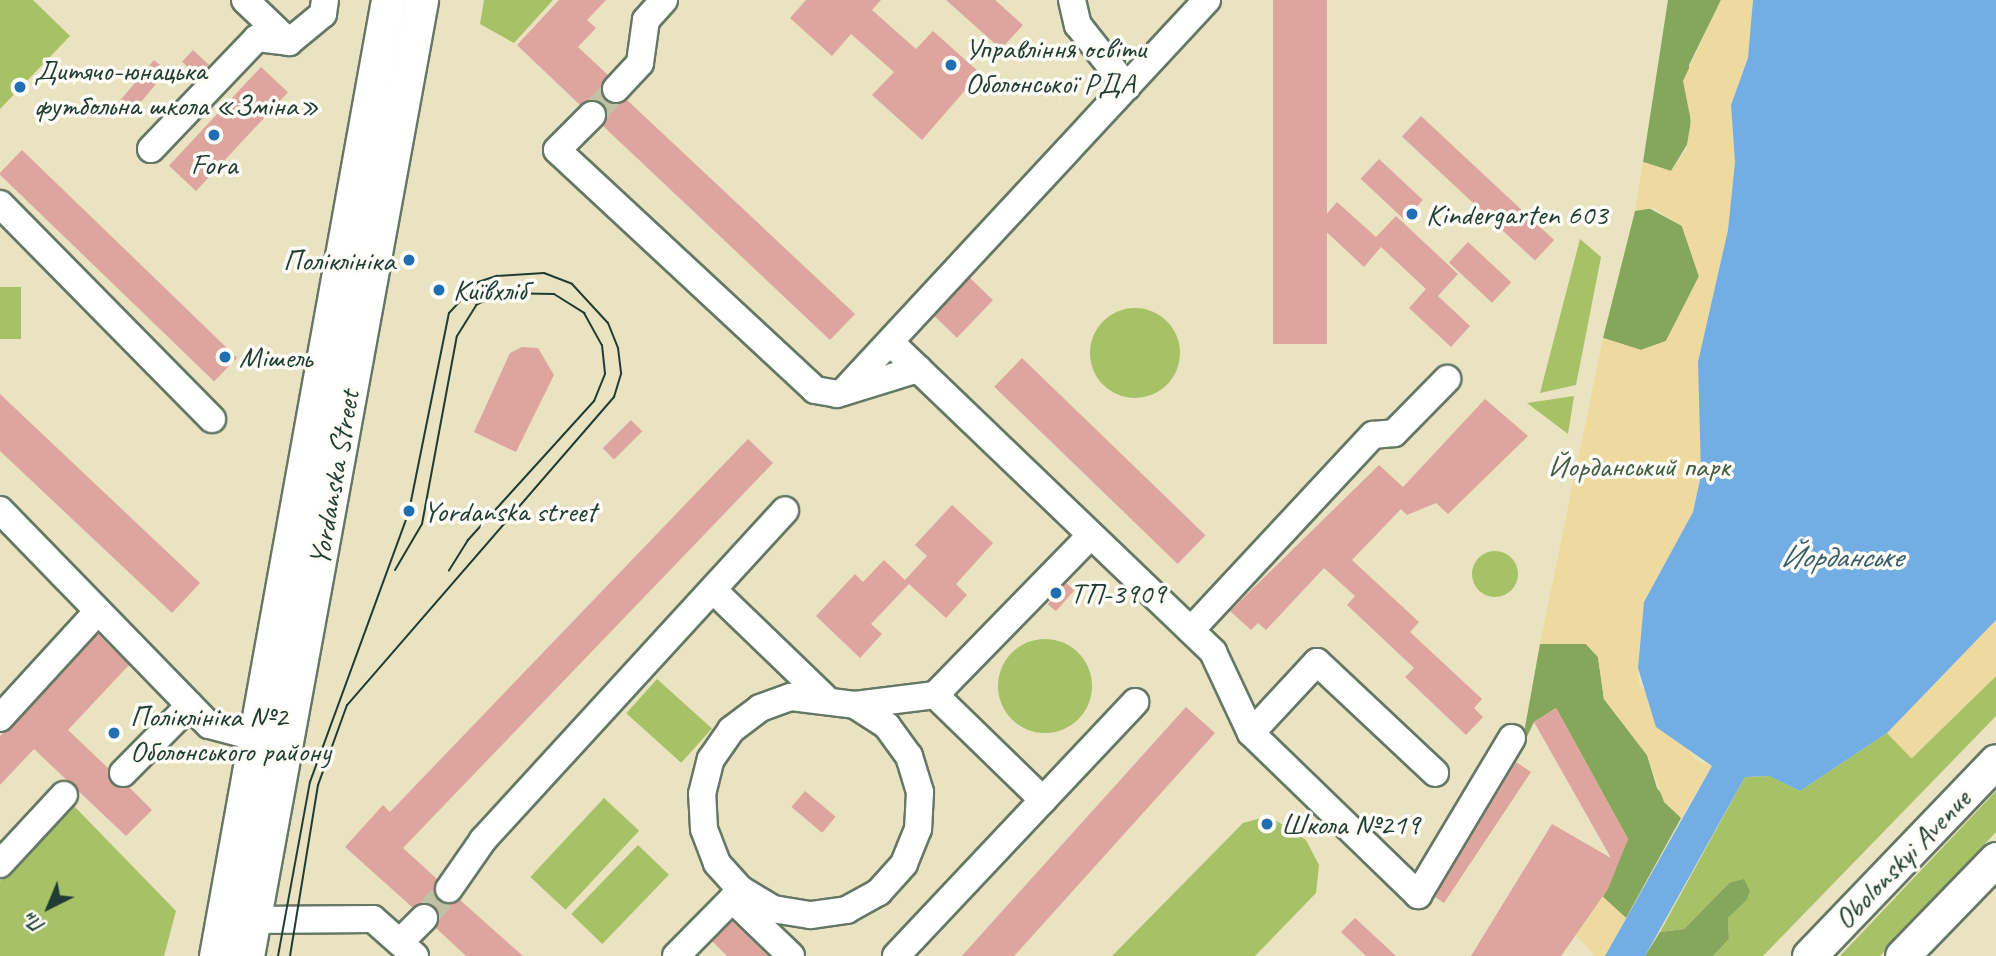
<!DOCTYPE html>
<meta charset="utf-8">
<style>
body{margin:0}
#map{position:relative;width:1996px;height:956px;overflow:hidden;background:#eae3c1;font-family:Caveat,sans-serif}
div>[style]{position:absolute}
.green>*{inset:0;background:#a7c167;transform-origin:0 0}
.round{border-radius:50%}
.forest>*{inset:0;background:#85a75c}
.sand>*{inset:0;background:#eeda9e}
.water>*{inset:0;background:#72ade3}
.building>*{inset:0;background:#dea49e;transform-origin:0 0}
.minor-tunnel>*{height:26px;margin-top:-13px;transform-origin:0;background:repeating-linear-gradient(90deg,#c1c2a5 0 26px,transparent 0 39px)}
.roads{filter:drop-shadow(2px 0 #667765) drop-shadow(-2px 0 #667765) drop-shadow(0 2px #667765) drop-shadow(0 -2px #667765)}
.minor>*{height:26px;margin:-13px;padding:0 13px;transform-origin:13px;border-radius:13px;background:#fff}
.major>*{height:33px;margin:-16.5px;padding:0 16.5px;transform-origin:16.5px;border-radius:16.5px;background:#fff}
.tram>*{height:2px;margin:-1px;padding:0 1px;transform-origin:1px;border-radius:1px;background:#1f3d34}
.dots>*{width:19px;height:19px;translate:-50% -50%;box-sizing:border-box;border:4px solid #fdfcf7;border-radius:50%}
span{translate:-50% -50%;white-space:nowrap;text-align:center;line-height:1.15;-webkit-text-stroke:7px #fdfcf7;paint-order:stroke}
.poi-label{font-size:30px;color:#1f3d34}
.left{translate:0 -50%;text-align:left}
.right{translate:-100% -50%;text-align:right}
.park-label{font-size:30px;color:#415e41}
.street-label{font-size:30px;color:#1f3d34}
.water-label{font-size:32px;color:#385f69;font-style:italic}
.north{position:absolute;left:14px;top:872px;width:70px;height:70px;-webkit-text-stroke:5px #fdfcf7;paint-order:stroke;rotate:223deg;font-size:19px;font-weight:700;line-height:28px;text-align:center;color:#1f3d34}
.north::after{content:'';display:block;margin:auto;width:24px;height:32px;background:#1f3d34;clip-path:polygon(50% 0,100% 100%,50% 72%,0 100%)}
</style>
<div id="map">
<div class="green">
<i style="clip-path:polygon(0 0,33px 0,70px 36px,0 109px)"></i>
<i style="clip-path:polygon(484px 0,553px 0,514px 43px,480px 24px)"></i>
<i style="clip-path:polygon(1580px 239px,1601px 257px,1576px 385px,1540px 393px)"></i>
<i style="left:0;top:287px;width:21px;height:52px"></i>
<i class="round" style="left:1090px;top:308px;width:90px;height:90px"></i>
<i style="clip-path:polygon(1574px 396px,1568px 434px,1527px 403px)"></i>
<i class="round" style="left:1472px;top:551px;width:46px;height:46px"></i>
<i class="round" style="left:998px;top:639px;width:94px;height:94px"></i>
<i style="clip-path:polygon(1996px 676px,1996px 716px,1763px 956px,1713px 956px,1729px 939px,1728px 918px,1746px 901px,1729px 883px,1684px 929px,1660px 932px,1745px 777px,1769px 776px,1800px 791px,1887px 733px,1912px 758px)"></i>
<i style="left:657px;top:679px;width:74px;height:46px;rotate:42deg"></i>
<i style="clip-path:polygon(1996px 791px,1996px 832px,1880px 956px,1840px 956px)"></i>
<i style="left:604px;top:798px;width:48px;height:108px;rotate:43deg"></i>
<i style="clip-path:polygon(72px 804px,176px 911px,164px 956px,0 956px,0 881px)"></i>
<i style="clip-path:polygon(1269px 816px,1306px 840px,1319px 865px,1316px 893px,1255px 956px,1112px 956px,1243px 823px)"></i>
<i style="left:638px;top:845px;width:43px;height:96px;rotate:44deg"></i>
</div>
<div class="forest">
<i style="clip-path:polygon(1668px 0,1721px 0,1689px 65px,1691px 138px,1671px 171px,1643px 162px)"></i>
<i style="clip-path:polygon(1643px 205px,1682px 226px,1699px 276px,1666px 341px,1641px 350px,1603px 338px,1635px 211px)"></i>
<i style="clip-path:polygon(1540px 644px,1586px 644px,1598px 657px,1604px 699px,1647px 755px,1657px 788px,1681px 818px,1626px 918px,1603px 897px,1628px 839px,1556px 708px,1534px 722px,1521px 749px)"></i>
<i style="clip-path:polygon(1744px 879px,1750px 891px,1746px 901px,1728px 918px,1729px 939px,1713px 956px,1645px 956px,1660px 932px,1684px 929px,1729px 883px)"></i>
</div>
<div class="sand">
<i style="clip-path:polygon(1721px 0,1753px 0,1748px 58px,1731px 105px,1735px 162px,1728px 230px,1698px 362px,1701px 475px,1693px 512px,1644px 602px,1638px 669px,1639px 684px,1696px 760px,1712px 766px,1681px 818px,1664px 802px,1647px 755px,1604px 699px,1598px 657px,1586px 644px,1540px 644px,1603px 338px,1641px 350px,1666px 341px,1699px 277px,1682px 226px,1654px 208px,1635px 211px,1643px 162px,1671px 171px,1686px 150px,1691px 121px,1683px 81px)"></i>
<i style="clip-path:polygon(1996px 620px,1996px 676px,1911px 758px,1887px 733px)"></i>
<i style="clip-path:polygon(1603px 897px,1626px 918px,1605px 956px,1595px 956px,1576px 935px)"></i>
</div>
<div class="water">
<i style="clip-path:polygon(1753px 0,1996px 0,1996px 620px,1887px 733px,1800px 791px,1769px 776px,1745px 777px,1645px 956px,1605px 956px,1712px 766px,1656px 727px,1638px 668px,1644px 602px,1693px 512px,1701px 475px,1698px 362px,1728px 230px,1735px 162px,1731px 105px,1748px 58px)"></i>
</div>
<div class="building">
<i style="clip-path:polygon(559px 0,606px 0,587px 20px,596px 28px,578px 47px,608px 75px,601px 86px,605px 100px,627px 100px,855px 314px,830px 340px,603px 126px,603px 103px,580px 105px,517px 45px)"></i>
<i style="clip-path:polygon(806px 0,881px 0,872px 10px,916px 49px,933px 31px,980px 73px,922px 140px,872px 95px,894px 72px,851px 34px,832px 56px,790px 18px)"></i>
<i style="clip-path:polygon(946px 0,995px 0,1023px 25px,1001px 49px)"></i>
<i style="left:1273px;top:0;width:54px;height:344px"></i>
<i style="left:193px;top:50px;width:22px;height:16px;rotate:43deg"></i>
<i style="left:154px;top:60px;width:17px;height:57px;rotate:40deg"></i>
<i style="left:261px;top:67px;width:37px;height:135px;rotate:43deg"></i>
<i style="left:1421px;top:116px;width:182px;height:28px;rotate:43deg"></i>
<i style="left:22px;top:150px;width:299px;height:33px;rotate:44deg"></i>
<i style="left:1379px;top:159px;width:60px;height:27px;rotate:43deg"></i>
<i style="clip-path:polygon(1337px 202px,1376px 237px,1396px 216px,1458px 274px,1438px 296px,1470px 326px,1451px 347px,1409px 308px,1426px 289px,1381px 247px,1364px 267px,1318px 224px)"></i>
<i style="left:1468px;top:242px;width:59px;height:28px;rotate:43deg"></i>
<i style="left:970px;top:278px;width:32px;height:52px;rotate:44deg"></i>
<i style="clip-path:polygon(522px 347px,538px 348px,554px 375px,516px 452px,474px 432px,510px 353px)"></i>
<i style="left:1022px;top:358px;width:255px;height:40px;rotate:44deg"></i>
<i style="clip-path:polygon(0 394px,200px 583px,172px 613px,0 451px)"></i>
<i style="clip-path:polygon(1485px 399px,1528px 436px,1448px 514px,1436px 503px,1407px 515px,1401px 509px,1352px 560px,1419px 622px,1410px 632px,1482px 699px,1474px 708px,1483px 717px,1466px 735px,1405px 677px,1414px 668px,1347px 605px,1355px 596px,1324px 568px,1266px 630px,1258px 623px,1251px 630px,1230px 611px,1379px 465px,1403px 487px)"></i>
<i style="left:631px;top:420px;width:16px;height:40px;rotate:45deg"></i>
<i style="clip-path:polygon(748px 439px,773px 463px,403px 848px,437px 879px,440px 901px,460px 900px,523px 956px,466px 956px,436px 928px,435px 906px,412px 907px,345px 847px,383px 805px,390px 812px)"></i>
<i style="clip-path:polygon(952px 505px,993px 543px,956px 584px,967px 595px,946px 618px,909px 584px,871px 624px,882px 634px,860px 658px,816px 616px,855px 574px,863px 582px,884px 560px,905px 580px,927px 556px,915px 545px)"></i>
<i style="left:1066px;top:583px;width:11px;height:28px;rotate:41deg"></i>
<i style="clip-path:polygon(98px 634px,129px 665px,68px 730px,108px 768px,112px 785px,129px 787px,152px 810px,126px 836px,34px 749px,0 785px,0 736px)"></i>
<i style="left:1186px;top:707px;width:39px;height:338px;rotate:42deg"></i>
<i style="clip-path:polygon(1556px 708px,1628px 839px,1608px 889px,1561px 956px,1471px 956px,1552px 824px,1611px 858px,1534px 722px)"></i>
<i style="clip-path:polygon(1516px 762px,1531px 772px,1444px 903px,1435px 897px)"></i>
<i style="left:805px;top:791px;width:40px;height:21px;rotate:40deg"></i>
<i style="clip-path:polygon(1355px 918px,1396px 956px,1366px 956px,1341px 932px)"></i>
<i style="clip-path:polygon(732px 921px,768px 956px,727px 956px,712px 941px)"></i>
</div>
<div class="minor-tunnel">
<i style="left:592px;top:115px;width:35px;rotate:-47deg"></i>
<i style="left:424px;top:918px;width:38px;rotate:-49deg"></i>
</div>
<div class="roads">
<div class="minor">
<i style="left:245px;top:0;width:61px;rotate:43.7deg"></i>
<i style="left:1072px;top:0;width:26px;rotate:77deg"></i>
<i style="left:1078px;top:25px;width:79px;rotate:51.7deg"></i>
<i style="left:616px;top:89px;width:35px;rotate:-47deg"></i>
<i style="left:640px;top:63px;width:43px;rotate:-82.1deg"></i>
<i style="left:646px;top:20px;width:27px;rotate:-48deg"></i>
<i style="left:592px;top:115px;width:49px;rotate:135deg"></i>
<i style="left:557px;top:150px;width:352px;rotate:42.9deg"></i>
<i style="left:815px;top:390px;width:22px;rotate:10deg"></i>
<i style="left:837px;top:394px;width:85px;rotate:-17.2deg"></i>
<i style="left:151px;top:149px;width:153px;rotate:-46.3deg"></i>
<i style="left:257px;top:38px;width:32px;rotate:7deg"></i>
<i style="left:289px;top:42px;width:44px;rotate:-39.5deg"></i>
<i style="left:323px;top:14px;width:14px;rotate:-82deg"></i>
<i style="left:0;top:204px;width:302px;rotate:45.4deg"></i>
<i style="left:890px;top:342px;width:448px;rotate:43.8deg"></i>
<i style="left:1213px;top:652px;width:89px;rotate:64.9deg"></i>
<i style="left:1251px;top:733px;width:233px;rotate:44.1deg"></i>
<i style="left:1418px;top:895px;width:183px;rotate:-59.1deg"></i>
<i style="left:843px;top:392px;width:535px;rotate:-47.12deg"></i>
<i style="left:0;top:510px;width:300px;rotate:45.8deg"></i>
<i style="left:209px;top:725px;width:48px;rotate:14.6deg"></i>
<i style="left:713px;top:590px;width:154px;rotate:43.9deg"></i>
<i style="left:1191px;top:630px;width:267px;rotate:-47deg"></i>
<i style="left:1373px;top:435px;width:21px;rotate:-5deg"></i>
<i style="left:1394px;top:433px;width:76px;rotate:-45.5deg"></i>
<i style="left:935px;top:695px;width:151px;rotate:44.2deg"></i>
<i style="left:855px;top:705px;width:38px;rotate:33deg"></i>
<i style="left:887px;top:726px;width:37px;rotate:54deg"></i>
<i style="left:909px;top:756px;width:38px;rotate:73deg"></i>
<i style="left:920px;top:792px;width:37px;rotate:93deg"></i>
<i style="left:918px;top:829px;width:38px;rotate:112deg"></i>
<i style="left:904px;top:864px;width:38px;rotate:132deg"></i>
<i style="left:879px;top:892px;width:37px;rotate:151deg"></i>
<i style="left:847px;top:910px;width:37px;rotate:172deg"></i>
<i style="left:810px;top:915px;width:37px;rotate:-171deg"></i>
<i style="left:773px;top:909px;width:37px;rotate:-149deg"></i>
<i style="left:741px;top:890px;width:36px;rotate:-132deg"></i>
<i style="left:717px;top:863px;width:36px;rotate:-111deg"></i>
<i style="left:704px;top:829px;width:35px;rotate:-93deg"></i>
<i style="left:702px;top:794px;width:36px;rotate:-76deg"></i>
<i style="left:711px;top:759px;width:35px;rotate:-55deg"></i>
<i style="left:731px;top:730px;width:36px;rotate:-37deg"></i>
<i style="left:760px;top:708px;width:33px;rotate:-20deg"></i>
<i style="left:791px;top:697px;width:64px;rotate:7.1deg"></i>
<i style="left:855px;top:705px;width:81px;rotate:-7.1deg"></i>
<i style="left:935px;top:695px;width:223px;rotate:-45.7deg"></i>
<i style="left:0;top:718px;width:145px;rotate:-47.5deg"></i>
<i style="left:1251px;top:733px;width:97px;rotate:-47.1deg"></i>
<i style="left:1317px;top:662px;width:162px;rotate:43.2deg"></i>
<i style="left:123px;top:773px;width:95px;rotate:-45.4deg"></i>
<i style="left:0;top:864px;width:94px;rotate:-47.2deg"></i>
<i style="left:449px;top:889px;width:60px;rotate:-55.2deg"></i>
<i style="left:483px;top:840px;width:447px;rotate:-47.5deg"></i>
<i style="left:732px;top:899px;width:82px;rotate:44deg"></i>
<i style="left:254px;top:920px;width:119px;rotate:-0.5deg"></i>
<i style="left:373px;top:919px;width:56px;rotate:41.4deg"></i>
<i style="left:400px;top:942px;width:34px;rotate:-45deg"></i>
<i style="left:676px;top:956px;width:93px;rotate:-45.4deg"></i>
<i style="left:896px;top:956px;width:349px;rotate:-46.7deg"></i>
</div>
<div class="major">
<i style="left:216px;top:956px;width:971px;rotate:-79.8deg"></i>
<i style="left:247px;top:956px;width:972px;rotate:-79.68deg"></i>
<i style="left:1809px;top:956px;width:270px;rotate:-46.2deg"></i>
<i style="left:1902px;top:956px;width:135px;rotate:-45.9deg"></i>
</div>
</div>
<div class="tram">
<i style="left:395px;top:570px;width:53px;rotate:-59.6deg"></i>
<i style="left:422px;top:524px;width:191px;rotate:-79.5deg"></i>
<i style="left:457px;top:336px;width:36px;rotate:-58deg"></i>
<i style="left:476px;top:305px;width:26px;rotate:-28deg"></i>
<i style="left:499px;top:293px;width:55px;rotate:1deg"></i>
<i style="left:554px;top:294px;width:36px;rotate:32deg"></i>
<i style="left:584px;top:313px;width:37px;rotate:61deg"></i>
<i style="left:602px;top:345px;width:29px;rotate:84deg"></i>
<i style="left:605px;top:374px;width:29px;rotate:112deg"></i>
<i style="left:594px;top:401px;width:188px;rotate:132.2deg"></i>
<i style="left:468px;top:540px;width:36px;rotate:122deg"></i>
<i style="left:278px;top:956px;width:177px;rotate:-79.6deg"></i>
<i style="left:310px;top:782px;width:289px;rotate:-69.9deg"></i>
<i style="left:409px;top:511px;width:202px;rotate:-78.6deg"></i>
<i style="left:449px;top:313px;width:42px;rotate:-46.9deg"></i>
<i style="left:478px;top:282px;width:20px;rotate:-18deg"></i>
<i style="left:497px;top:276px;width:47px;rotate:-3.7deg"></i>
<i style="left:544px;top:273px;width:30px;rotate:21deg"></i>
<i style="left:572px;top:284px;width:53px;rotate:47.3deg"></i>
<i style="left:608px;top:323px;width:27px;rotate:68deg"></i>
<i style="left:618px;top:348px;width:26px;rotate:83deg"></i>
<i style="left:621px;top:374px;width:24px;rotate:107deg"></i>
<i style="left:614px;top:397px;width:408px;rotate:130.9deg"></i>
<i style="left:347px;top:705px;width:85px;rotate:109.9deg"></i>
<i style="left:318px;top:785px;width:173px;rotate:99.3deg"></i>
</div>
<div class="dots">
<i style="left:951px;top:65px;background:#1f6fb2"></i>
<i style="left:20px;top:87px;background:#1f6fb2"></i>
<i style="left:214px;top:135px;background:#1f6fb2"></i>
<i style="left:1412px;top:214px;background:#1f6fb2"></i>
<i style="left:409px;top:260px;background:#1f6fb2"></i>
<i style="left:439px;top:290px;background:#1f6fb2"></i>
<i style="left:225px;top:357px;background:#1f6fb2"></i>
<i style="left:409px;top:511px;background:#1f6fb2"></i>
<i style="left:1056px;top:593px;background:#1f6fb2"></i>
<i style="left:114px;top:733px;background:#1f6fb2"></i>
<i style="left:1267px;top:824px;background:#1f6fb2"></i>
</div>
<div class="poi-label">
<span class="left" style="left:965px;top:65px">Управління освіти<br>Оболонської РДА</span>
<span class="left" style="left:34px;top:87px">Дитячо-юнацька<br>футбольна школа «Зміна»</span>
<span style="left:214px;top:164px">Fora</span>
<span class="left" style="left:1426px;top:214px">Kindergarten 603</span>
<span class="right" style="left:395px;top:260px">Поліклініка</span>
<span class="left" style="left:453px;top:290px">Київхліб</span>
<span class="left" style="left:239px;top:357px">Мішель</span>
<span class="left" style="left:423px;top:511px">Yordanska street</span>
<span class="left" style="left:1070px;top:593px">ТП-3909</span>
<span class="left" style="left:130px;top:733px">Поліклініка №2<br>Оболонського району</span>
<span class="left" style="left:1281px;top:824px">Школа №219</span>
</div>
<div class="park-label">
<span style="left:1639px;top:466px">Йорданський парк</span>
</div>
<div class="street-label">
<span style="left:334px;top:478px;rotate:-80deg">Yordanska Street</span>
<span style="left:1902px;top:859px;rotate:-46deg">Obolonskyi Avenue</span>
</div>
<div class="water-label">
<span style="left:1841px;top:557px">Йорданське</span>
</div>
<div class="north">Пн</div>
</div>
